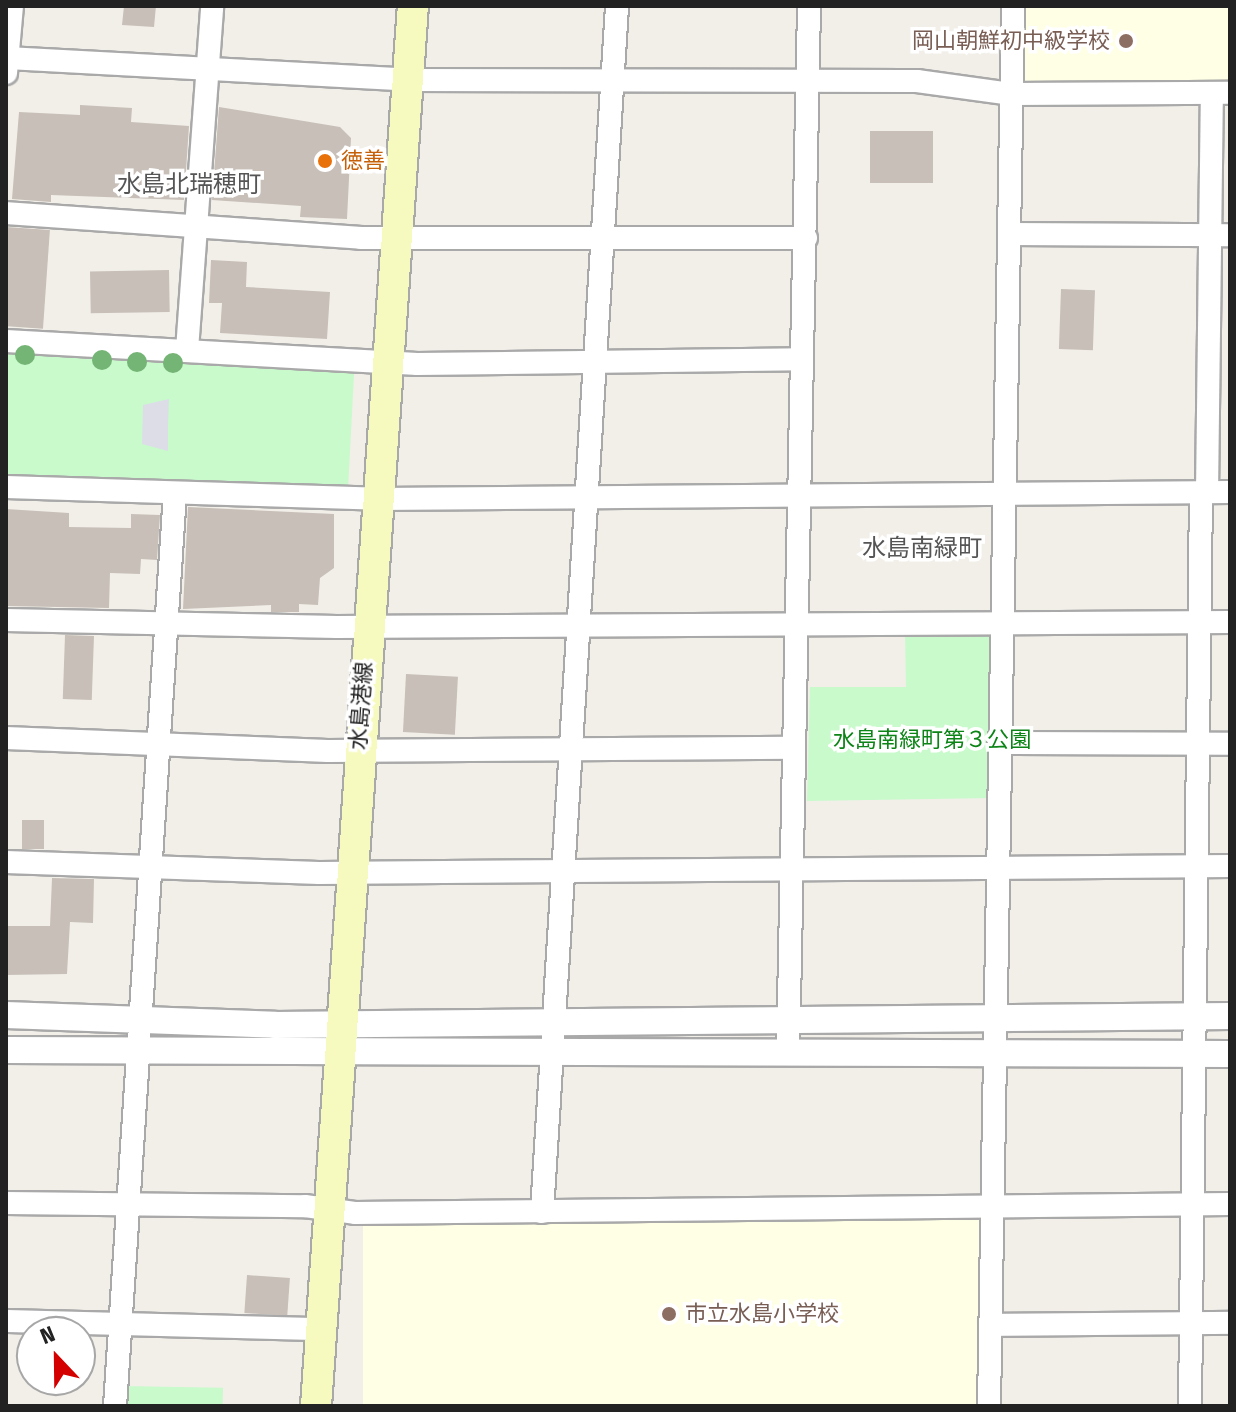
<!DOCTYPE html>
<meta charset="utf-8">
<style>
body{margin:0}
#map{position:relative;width:1236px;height:1412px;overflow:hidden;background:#f2efe9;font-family:"Fira Sans Condensed","Noto Sans JP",sans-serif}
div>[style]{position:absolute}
.education>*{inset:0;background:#ffffe5;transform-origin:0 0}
.park>*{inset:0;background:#c8facc;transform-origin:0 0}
.plaza>*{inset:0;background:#dddde8}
.building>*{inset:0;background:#c7bfb8;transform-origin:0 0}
.roads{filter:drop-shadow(2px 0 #a9a9a9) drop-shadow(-2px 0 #a9a9a9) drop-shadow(0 2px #a9a9a9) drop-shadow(0 -2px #a9a9a9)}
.minor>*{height:22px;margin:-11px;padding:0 11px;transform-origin:11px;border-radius:11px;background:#fff}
.tertiary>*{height:26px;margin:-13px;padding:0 13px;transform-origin:13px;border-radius:13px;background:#fff}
.secondary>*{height:30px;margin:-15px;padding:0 15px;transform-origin:15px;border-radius:15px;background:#f7fabf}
.trees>*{width:20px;height:20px;margin:-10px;border-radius:50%;background:#74b475}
.dots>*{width:22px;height:22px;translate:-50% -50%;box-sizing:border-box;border:4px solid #fff;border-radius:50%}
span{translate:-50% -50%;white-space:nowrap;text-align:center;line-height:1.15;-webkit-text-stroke:7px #fff;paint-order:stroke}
.education-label{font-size:22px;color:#785e54}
.right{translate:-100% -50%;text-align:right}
.left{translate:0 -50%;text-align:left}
.food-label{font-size:22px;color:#c56008}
.street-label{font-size:22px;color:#222}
.park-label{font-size:22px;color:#0c8416}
.neighbourhood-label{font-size:24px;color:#555}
.frame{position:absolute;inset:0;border:8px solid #222;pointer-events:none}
.north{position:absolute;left:16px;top:1316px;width:80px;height:80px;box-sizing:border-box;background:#fff;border:2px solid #a7a7a7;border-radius:50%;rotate:338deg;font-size:22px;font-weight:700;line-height:32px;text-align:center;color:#222}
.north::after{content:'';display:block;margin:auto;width:28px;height:36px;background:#d40000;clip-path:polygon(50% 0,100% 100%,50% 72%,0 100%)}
</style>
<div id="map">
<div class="education">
<i style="left:1023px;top:6px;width:207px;height:75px"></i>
<i style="left:982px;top:1216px;width:190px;height:619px;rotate:90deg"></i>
</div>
<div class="park">
<i style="left:6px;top:347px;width:349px;height:130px;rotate:3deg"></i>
<i style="clip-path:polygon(905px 633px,993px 634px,992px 798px,807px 801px,810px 687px,906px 687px)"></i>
<i style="left:121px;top:1386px;width:102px;height:20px;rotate:1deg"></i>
</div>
<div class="plaza">
<i style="clip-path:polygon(169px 399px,168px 425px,168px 451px,142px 444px,143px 405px)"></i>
</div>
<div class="building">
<i style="clip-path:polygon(124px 6px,156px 6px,154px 27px,122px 25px)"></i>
<i style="clip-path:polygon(80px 105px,132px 108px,131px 122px,189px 126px,184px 200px,51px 195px,51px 202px,12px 199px,19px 112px,80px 115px)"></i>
<i style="clip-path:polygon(219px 107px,340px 127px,351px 138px,347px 219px,300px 217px,301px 206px,212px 200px)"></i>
<i style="left:870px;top:131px;width:63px;height:52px"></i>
<i style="left:6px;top:227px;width:44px;height:99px;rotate:4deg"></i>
<i style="clip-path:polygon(211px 260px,247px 262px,246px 287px,330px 292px,327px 339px,220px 333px,222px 303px,209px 303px)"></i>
<i style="left:169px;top:270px;width:42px;height:79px;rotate:89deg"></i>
<i style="left:1061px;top:289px;width:34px;height:60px;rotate:2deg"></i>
<i style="clip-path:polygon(188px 507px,334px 514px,334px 568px,320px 578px,318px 605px,299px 604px,299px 612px,271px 612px,271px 605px,183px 609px)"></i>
<i style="clip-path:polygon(6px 509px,69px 513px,69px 527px,131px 528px,131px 514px,160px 515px,157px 560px,141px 559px,140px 574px,110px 573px,109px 608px,6px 606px)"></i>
<i style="left:65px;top:635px;width:29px;height:64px;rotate:2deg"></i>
<i style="left:406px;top:674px;width:52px;height:58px;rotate:3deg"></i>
<i style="left:22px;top:820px;width:22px;height:29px"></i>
<i style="clip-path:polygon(52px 878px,94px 879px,93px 923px,70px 922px,67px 974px,6px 975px,6px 926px,50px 926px)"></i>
<i style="left:247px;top:1275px;width:43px;height:38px;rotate:4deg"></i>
</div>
<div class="roads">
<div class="minor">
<i style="left:7px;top:58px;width:402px;rotate:3.1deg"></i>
<i style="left:408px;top:80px;width:509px;rotate:0.11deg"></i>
<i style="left:917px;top:81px;width:96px;rotate:7.8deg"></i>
<i style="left:1012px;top:94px;width:218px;rotate:-0.3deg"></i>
<i style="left:6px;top:73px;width:67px;rotate:-84.9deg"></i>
<i style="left:6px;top:213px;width:356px;rotate:4deg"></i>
<i style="left:361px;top:238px;width:445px"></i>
<i style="left:1010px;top:234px;width:220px;rotate:0.3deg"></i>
<i style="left:6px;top:341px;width:412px;rotate:3.2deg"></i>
<i style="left:417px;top:364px;width:385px;rotate:-0.7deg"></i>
<i style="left:187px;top:350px;width:345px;rotate:-85.8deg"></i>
<i style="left:6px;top:487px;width:372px;rotate:1.8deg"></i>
<i style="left:378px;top:499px;width:852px;rotate:-0.47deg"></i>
<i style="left:1207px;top:493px;width:400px;rotate:-89.3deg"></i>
<i style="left:6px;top:620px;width:331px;rotate:1.2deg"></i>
<i style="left:337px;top:627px;width:893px;rotate:-0.32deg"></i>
<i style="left:6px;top:738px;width:322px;rotate:2.3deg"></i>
<i style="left:328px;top:751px;width:466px;rotate:-0.4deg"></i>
<i style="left:999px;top:743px;width:231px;rotate:0.2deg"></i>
<i style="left:6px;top:862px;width:313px;rotate:2deg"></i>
<i style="left:319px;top:873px;width:911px;rotate:-0.44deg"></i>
<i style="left:788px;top:1053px;width:1047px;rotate:-88.85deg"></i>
<i style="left:6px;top:1203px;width:299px;rotate:0.6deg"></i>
<i style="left:305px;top:1206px;width:50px;rotate:8deg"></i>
<i style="left:355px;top:1213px;width:875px;rotate:-0.59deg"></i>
<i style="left:542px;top:1212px;width:1208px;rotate:-86.44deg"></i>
<i style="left:6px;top:1321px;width:315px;rotate:1.5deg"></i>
<i style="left:990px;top:1325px;width:240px;rotate:-0.5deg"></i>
<i style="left:115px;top:1406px;width:914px;rotate:-86.24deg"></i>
<i style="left:989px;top:1406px;width:1400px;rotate:-89.02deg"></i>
<i style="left:1190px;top:1406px;width:914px;rotate:-89.31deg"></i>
</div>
<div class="tertiary">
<i style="left:6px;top:1015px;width:269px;rotate:2.1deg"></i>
<i style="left:275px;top:1025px;width:955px;rotate:-0.54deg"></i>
<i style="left:6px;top:1050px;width:1224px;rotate:0.19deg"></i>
</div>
<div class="secondary">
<i style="left:316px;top:1406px;width:1403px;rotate:-86.04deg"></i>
</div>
</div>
<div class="trees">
<i style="left:25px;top:355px"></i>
<i style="left:102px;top:360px"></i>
<i style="left:137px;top:362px"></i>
<i style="left:173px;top:363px"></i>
</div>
<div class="dots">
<i style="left:1126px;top:41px;background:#8d6e63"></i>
<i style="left:325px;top:161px;background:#e8710a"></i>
<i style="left:669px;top:1314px;background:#8d6e63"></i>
</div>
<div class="education-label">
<span class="right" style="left:1110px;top:41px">岡山朝鮮初中級学校</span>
<span class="left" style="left:685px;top:1314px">市立水島小学校</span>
</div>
<div class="food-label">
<span class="left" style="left:341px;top:161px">徳善</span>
</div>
<div class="street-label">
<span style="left:361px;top:706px;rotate:-86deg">水島港線</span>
</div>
<div class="park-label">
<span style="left:932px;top:740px">水島南緑町第３公園</span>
</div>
<div class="neighbourhood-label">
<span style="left:189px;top:185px">水島北瑞穂町</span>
<span style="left:922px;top:549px">水島南緑町</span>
</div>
<div class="frame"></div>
<div class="north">N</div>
</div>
